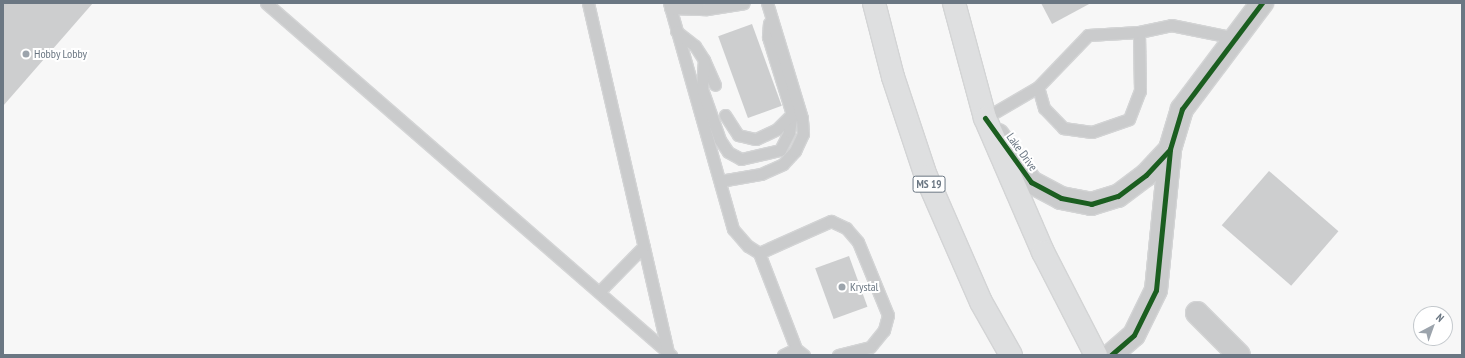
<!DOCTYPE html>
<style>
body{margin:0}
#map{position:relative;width:1465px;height:358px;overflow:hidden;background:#f7f7f7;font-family:"PT Sans Narrow",sans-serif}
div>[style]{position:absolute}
.building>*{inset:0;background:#cdcecf;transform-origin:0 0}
.roads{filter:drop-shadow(1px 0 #d3d4d5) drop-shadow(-1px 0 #d3d4d5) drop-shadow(0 1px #d3d4d5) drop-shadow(0 -1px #d3d4d5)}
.service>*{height:11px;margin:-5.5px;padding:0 5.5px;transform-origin:5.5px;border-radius:5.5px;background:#cacbcc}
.minor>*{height:22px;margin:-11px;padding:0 11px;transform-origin:11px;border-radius:11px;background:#cacbcc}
.primary>*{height:22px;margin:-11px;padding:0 11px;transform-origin:11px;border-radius:11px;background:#dedfe0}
.cycleway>*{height:5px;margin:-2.5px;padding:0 2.5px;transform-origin:2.5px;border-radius:2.5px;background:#1b5e20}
.dots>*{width:11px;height:11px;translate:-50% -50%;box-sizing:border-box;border:2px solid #fff;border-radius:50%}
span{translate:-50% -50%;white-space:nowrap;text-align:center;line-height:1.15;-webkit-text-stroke:4px #fff;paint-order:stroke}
.shield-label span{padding:1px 3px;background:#fff;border:1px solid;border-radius:3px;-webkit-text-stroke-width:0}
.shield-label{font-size:11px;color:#6b7783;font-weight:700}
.poi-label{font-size:12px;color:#6b7783}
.left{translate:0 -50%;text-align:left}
.street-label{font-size:12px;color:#6b7783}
.frame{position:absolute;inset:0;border:4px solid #6b7783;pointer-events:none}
.north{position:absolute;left:1413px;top:306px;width:40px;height:40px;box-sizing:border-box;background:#fff;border:1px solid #c4c9cd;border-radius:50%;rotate:41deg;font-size:11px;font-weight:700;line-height:16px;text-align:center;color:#6b7783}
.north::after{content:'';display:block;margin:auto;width:14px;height:18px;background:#9ca4ac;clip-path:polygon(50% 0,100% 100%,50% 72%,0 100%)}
</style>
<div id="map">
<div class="building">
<i style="clip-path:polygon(3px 3px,93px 3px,3px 106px)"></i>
<i style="clip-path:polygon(1041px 3px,1091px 3px,1052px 24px)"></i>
<i style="left:752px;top:24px;width:87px;height:36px;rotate:70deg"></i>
<i style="left:1269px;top:171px;width:92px;height:72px;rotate:41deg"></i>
<i style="left:849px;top:256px;width:54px;height:36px;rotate:70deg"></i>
</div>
<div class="roads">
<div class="service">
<i style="left:266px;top:3px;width:537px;rotate:41deg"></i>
<i style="left:588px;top:3px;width:359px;rotate:77.1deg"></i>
<i style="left:669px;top:3px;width:235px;rotate:74.2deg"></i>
<i style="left:733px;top:229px;width:23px;rotate:49deg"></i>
<i style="left:748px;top:246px;width:13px;rotate:32deg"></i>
<i style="left:759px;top:253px;width:103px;rotate:68.9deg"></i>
<i style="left:796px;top:349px;width:10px;rotate:37deg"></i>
<i style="left:670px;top:8px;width:37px;rotate:2deg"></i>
<i style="left:707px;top:9px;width:37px;rotate:-9deg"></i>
<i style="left:676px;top:31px;width:24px;rotate:38deg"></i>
<i style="left:695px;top:46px;width:17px;rotate:57deg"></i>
<i style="left:704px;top:60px;width:27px;rotate:66deg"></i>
<i style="left:704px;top:60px;width:29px;rotate:94deg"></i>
<i style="left:702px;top:89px;width:54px;rotate:70.6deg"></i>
<i style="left:720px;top:140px;width:14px;rotate:56deg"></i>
<i style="left:728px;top:152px;width:15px;rotate:28deg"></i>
<i style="left:741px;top:159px;width:40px;rotate:-13deg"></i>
<i style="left:780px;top:150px;width:20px;rotate:-63deg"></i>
<i style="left:789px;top:132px;width:18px;rotate:-81deg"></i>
<i style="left:1038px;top:87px;width:22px;rotate:74deg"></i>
<i style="left:1044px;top:108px;width:28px;rotate:46deg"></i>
<i style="left:1063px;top:128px;width:29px;rotate:8deg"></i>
<i style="left:1092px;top:132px;width:39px;rotate:-19deg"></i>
<i style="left:1129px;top:119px;width:30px;rotate:-69deg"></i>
<i style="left:1140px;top:91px;width:59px;rotate:-91deg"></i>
<i style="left:725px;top:115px;width:24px;rotate:57deg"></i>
<i style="left:738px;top:135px;width:18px;rotate:13deg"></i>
<i style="left:756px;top:139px;width:23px;rotate:-25deg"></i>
<i style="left:777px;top:129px;width:21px;rotate:-45deg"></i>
<i style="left:792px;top:114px;width:81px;rotate:-107.3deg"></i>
<i style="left:768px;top:37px;width:14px;rotate:-86deg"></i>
<i style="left:985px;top:118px;width:61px;rotate:-30.3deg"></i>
<i style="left:1038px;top:87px;width:72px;rotate:-46.1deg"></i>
<i style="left:1088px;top:35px;width:51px;rotate:-3.4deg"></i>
<i style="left:1139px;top:32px;width:33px;rotate:-12deg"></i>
<i style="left:1171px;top:25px;width:65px;rotate:11.5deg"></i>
<i style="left:720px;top:181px;width:42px;rotate:-9.7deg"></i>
<i style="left:761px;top:174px;width:24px;rotate:-24deg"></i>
<i style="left:783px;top:164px;width:18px;rotate:-47deg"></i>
<i style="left:795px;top:151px;width:19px;rotate:-65deg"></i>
<i style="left:803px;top:134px;width:16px;rotate:-94deg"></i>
<i style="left:802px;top:118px;width:120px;rotate:-106.9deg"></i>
<i style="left:759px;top:253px;width:79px;rotate:-24deg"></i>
<i style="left:831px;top:221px;width:17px;rotate:25deg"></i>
<i style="left:846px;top:228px;width:18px;rotate:49deg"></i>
<i style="left:858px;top:242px;width:79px;rotate:67.7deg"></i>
<i style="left:888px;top:315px;width:16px;rotate:105deg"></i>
<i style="left:884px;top:330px;width:22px;rotate:129deg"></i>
<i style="left:870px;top:347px;width:33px;rotate:166deg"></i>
<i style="left:599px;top:292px;width:64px;rotate:-45.6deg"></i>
<i style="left:783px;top:355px;width:14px;rotate:-25deg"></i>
</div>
<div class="minor">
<i style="left:998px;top:135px;width:57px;rotate:54.9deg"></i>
<i style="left:1031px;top:182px;width:34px;rotate:28deg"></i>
<i style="left:1061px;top:198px;width:31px;rotate:11deg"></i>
<i style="left:1091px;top:204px;width:28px;rotate:-17deg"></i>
<i style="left:1118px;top:196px;width:35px;rotate:-37deg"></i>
<i style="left:1146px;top:175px;width:35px;rotate:-47deg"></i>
<i style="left:1197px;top:313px;width:59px;rotate:45deg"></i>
<i style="left:1111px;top:355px;width:30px;rotate:-41deg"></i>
<i style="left:1134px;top:335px;width:50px;rotate:-63.9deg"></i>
<i style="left:1156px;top:290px;width:142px;rotate:-84.3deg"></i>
<i style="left:1170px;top:149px;width:42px;rotate:-73.3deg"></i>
<i style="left:1182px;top:109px;width:133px;rotate:-53deg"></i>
</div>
<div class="primary">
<i style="left:874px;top:3px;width:76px;rotate:75.6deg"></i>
<i style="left:893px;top:77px;width:104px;rotate:71.6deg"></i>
<i style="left:926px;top:176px;width:137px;rotate:66.4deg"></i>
<i style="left:981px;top:302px;width:61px;rotate:60.5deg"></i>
<i style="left:954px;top:3px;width:119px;rotate:74.9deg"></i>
<i style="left:985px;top:118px;width:146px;rotate:66.6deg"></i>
<i style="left:1043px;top:252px;width:116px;rotate:62.8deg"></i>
</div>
</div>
<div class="cycleway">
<i style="left:985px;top:118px;width:79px;rotate:54.3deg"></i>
<i style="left:1031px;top:182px;width:34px;rotate:28deg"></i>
<i style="left:1061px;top:198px;width:31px;rotate:11deg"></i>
<i style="left:1091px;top:204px;width:28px;rotate:-17deg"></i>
<i style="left:1118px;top:196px;width:35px;rotate:-37deg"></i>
<i style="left:1146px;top:175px;width:35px;rotate:-47deg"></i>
<i style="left:1111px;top:355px;width:30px;rotate:-41deg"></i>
<i style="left:1134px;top:335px;width:50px;rotate:-63.9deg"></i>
<i style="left:1156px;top:290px;width:142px;rotate:-84.3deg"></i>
<i style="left:1170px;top:149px;width:42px;rotate:-73.3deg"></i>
<i style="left:1182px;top:109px;width:133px;rotate:-53deg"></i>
</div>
<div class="dots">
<i style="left:26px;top:54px;background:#9ca4ac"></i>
<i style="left:842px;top:287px;background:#9ca4ac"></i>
</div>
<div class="shield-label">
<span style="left:929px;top:184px">MS 19</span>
</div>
<div class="poi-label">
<span class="left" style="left:34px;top:54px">Hobby Lobby</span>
<span class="left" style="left:850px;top:287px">Krystal</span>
</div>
<div class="street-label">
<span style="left:1022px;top:152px;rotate:54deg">Lake Drive</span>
</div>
<div class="frame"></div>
<div class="north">N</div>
</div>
